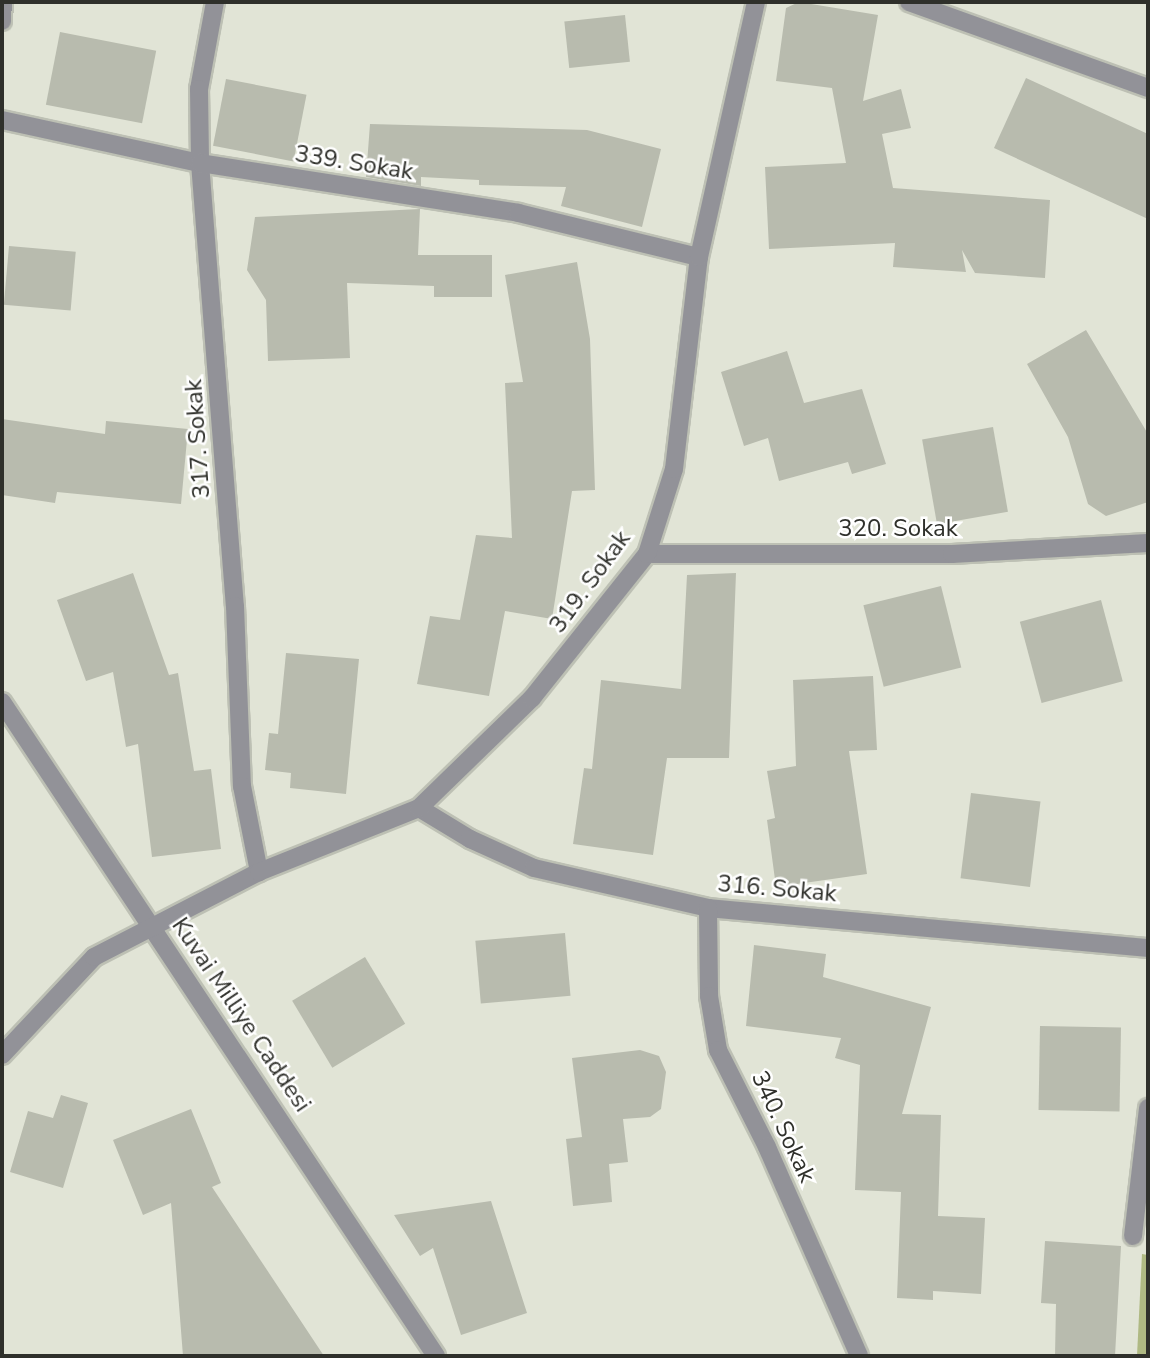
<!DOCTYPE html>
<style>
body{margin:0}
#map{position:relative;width:1150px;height:1358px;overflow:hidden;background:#e1e4d6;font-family:"Nunito Sans",sans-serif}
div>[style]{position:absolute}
.green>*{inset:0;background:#afb983}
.building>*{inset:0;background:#b8bbae;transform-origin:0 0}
.roads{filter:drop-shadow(2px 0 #bdc0b4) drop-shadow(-2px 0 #bdc0b4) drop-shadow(0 2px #bdc0b4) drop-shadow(0 -2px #bdc0b4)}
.minor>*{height:18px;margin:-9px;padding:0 9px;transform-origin:9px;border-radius:9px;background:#929298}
span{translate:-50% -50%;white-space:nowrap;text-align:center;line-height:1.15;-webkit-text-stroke:5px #fff;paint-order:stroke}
.street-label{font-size:24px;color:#2f302b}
.frame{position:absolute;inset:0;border:4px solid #2f302b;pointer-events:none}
</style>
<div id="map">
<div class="green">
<i style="clip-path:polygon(1142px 1254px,1148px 1255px,1148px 1356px,1137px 1356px)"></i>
</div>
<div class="building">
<i style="clip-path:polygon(799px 2px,878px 15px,863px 101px,901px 89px,911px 128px,882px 134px,893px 188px,1050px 200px,1045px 278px,975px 273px,962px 250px,966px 272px,893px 267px,895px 243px,769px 249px,765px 167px,846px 163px,832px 88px,776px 81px,786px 8px)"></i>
<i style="left:625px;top:15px;width:47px;height:61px;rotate:84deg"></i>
<i style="left:60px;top:32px;width:98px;height:74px;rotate:11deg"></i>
<i style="clip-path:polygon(1026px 78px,1148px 134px,1148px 219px,994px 148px)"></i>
<i style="left:226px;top:79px;width:82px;height:68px;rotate:11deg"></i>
<i style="clip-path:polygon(370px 124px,587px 130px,661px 149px,642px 227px,561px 206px,566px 187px,479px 185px,479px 180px,421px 177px,421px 186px,366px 177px)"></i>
<i style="clip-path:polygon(420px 209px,418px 255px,492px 255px,492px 297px,434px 297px,434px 286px,347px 283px,350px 358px,268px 361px,266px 300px,247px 270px,255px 217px)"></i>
<i style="left:9px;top:246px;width:67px;height:59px;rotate:5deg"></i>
<i style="clip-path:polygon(577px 262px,590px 339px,595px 490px,572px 491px,552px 619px,505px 611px,489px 696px,417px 684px,430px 616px,460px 620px,476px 535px,512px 538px,505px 383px,523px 382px,505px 275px)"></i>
<i style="clip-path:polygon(1086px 330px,1148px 434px,1148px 502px,1106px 516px,1088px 504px,1068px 437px,1027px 364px)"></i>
<i style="clip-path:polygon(787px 351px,804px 403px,862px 389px,886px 464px,852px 474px,848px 462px,779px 481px,768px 438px,744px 446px,721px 372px)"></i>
<i style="clip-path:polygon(2px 419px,105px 434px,106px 421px,188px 429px,181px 504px,57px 492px,55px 503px,2px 495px)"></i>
<i style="left:993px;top:427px;width:86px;height:72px;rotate:80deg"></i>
<i style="clip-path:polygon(133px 573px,169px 675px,178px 673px,194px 771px,211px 769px,221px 849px,152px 857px,138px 744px,126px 747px,113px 672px,86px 681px,57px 600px)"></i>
<i style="clip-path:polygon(736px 573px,729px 758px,667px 758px,653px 855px,573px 844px,584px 768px,592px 769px,601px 680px,681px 689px,687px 575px)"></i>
<i style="left:941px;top:586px;width:84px;height:80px;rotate:76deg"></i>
<i style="left:1101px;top:600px;width:84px;height:84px;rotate:75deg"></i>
<i style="clip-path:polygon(286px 653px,359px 659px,346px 794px,290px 788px,291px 773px,265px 770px,269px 733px,278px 734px)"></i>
<i style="clip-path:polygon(873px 676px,877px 750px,849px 751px,867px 874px,776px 887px,767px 820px,775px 818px,767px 771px,796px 766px,793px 680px)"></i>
<i style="left:971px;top:793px;width:70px;height:86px;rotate:7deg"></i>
<i style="left:565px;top:933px;width:63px;height:90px;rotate:85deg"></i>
<i style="clip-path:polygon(754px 945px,826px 954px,823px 977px,931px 1007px,902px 1114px,941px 1115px,938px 1216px,985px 1218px,981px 1294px,933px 1291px,933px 1300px,897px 1298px,901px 1192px,855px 1190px,860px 1065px,835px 1058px,841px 1038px,746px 1026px)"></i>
<i style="left:365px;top:957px;width:78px;height:85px;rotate:59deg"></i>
<i style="left:1040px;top:1026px;width:81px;height:84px;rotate:1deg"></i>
<i style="clip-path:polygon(640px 1050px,659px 1056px,666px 1072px,661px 1109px,650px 1117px,623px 1119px,628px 1162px,609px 1164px,612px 1202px,573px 1206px,566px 1139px,582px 1137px,572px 1058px)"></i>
<i style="clip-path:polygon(61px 1095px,88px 1103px,63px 1188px,10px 1172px,28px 1111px,53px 1118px)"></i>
<i style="clip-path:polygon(191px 1109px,221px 1183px,212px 1187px,324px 1356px,183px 1356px,171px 1203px,143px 1215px,113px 1140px)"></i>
<i style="clip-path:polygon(491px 1201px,527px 1313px,461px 1335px,433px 1248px,420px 1256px,394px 1215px)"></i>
<i style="clip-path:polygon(1045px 1241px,1121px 1246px,1115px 1356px,1055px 1356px,1056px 1304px,1041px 1303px)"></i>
</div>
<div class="roads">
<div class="minor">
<i style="left:215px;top:2px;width:88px;rotate:100.4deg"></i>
<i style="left:199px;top:89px;width:74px;rotate:89.2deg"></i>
<i style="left:200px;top:163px;width:444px;rotate:85.5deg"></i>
<i style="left:235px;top:606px;width:180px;rotate:87.8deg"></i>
<i style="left:242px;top:786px;width:88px;rotate:78.8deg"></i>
<i style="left:909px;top:2px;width:254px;rotate:19.8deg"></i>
<i style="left:2px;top:21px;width:19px;rotate:-87deg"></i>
<i style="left:2px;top:120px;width:203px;rotate:12.3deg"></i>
<i style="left:200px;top:163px;width:322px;rotate:8.9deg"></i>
<i style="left:518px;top:213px;width:186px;rotate:13.7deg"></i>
<i style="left:647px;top:554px;width:305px"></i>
<i style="left:952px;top:554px;width:196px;rotate:-3.2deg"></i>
<i style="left:2px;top:702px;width:785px;rotate:56.43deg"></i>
<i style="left:419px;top:808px;width:60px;rotate:31.3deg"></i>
<i style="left:470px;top:839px;width:70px;rotate:24.4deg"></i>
<i style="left:534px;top:868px;width:179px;rotate:12.9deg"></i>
<i style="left:708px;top:908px;width:442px;rotate:5.2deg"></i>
<i style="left:708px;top:908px;width:88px;rotate:89.3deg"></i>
<i style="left:709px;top:996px;width:55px;rotate:80.5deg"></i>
<i style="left:718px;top:1050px;width:109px;rotate:63.2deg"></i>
<i style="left:767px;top:1147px;width:228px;rotate:66.2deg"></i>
<i style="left:2px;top:1055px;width:134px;rotate:-46.8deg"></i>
<i style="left:94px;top:957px;width:186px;rotate:-27.3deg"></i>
<i style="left:259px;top:872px;width:172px;rotate:-21.8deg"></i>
<i style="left:419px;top:808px;width:158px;rotate:-44.2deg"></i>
<i style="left:532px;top:698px;width:184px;rotate:-51.4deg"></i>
<i style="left:647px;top:554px;width:89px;rotate:-72.4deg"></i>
<i style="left:674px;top:469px;width:213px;rotate:-83.3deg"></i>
<i style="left:699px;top:257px;width:261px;rotate:-77.4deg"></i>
<i style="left:1133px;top:1236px;width:129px;rotate:-83.3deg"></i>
</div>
</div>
<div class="street-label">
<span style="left:354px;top:163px;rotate:9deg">339. Sokak</span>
<span style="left:198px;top:439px;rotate:-94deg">317. Sokak</span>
<span style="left:898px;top:529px">320. Sokak</span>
<span style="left:590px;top:582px;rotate:-54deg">319. Sokak</span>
<span style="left:777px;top:889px;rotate:5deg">316. Sokak</span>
<span style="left:241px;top:1015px;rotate:56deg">Kuvai Milliye Caddesi</span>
<span style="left:783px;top:1127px;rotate:65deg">340. Sokak</span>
</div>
<div class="frame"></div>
</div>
